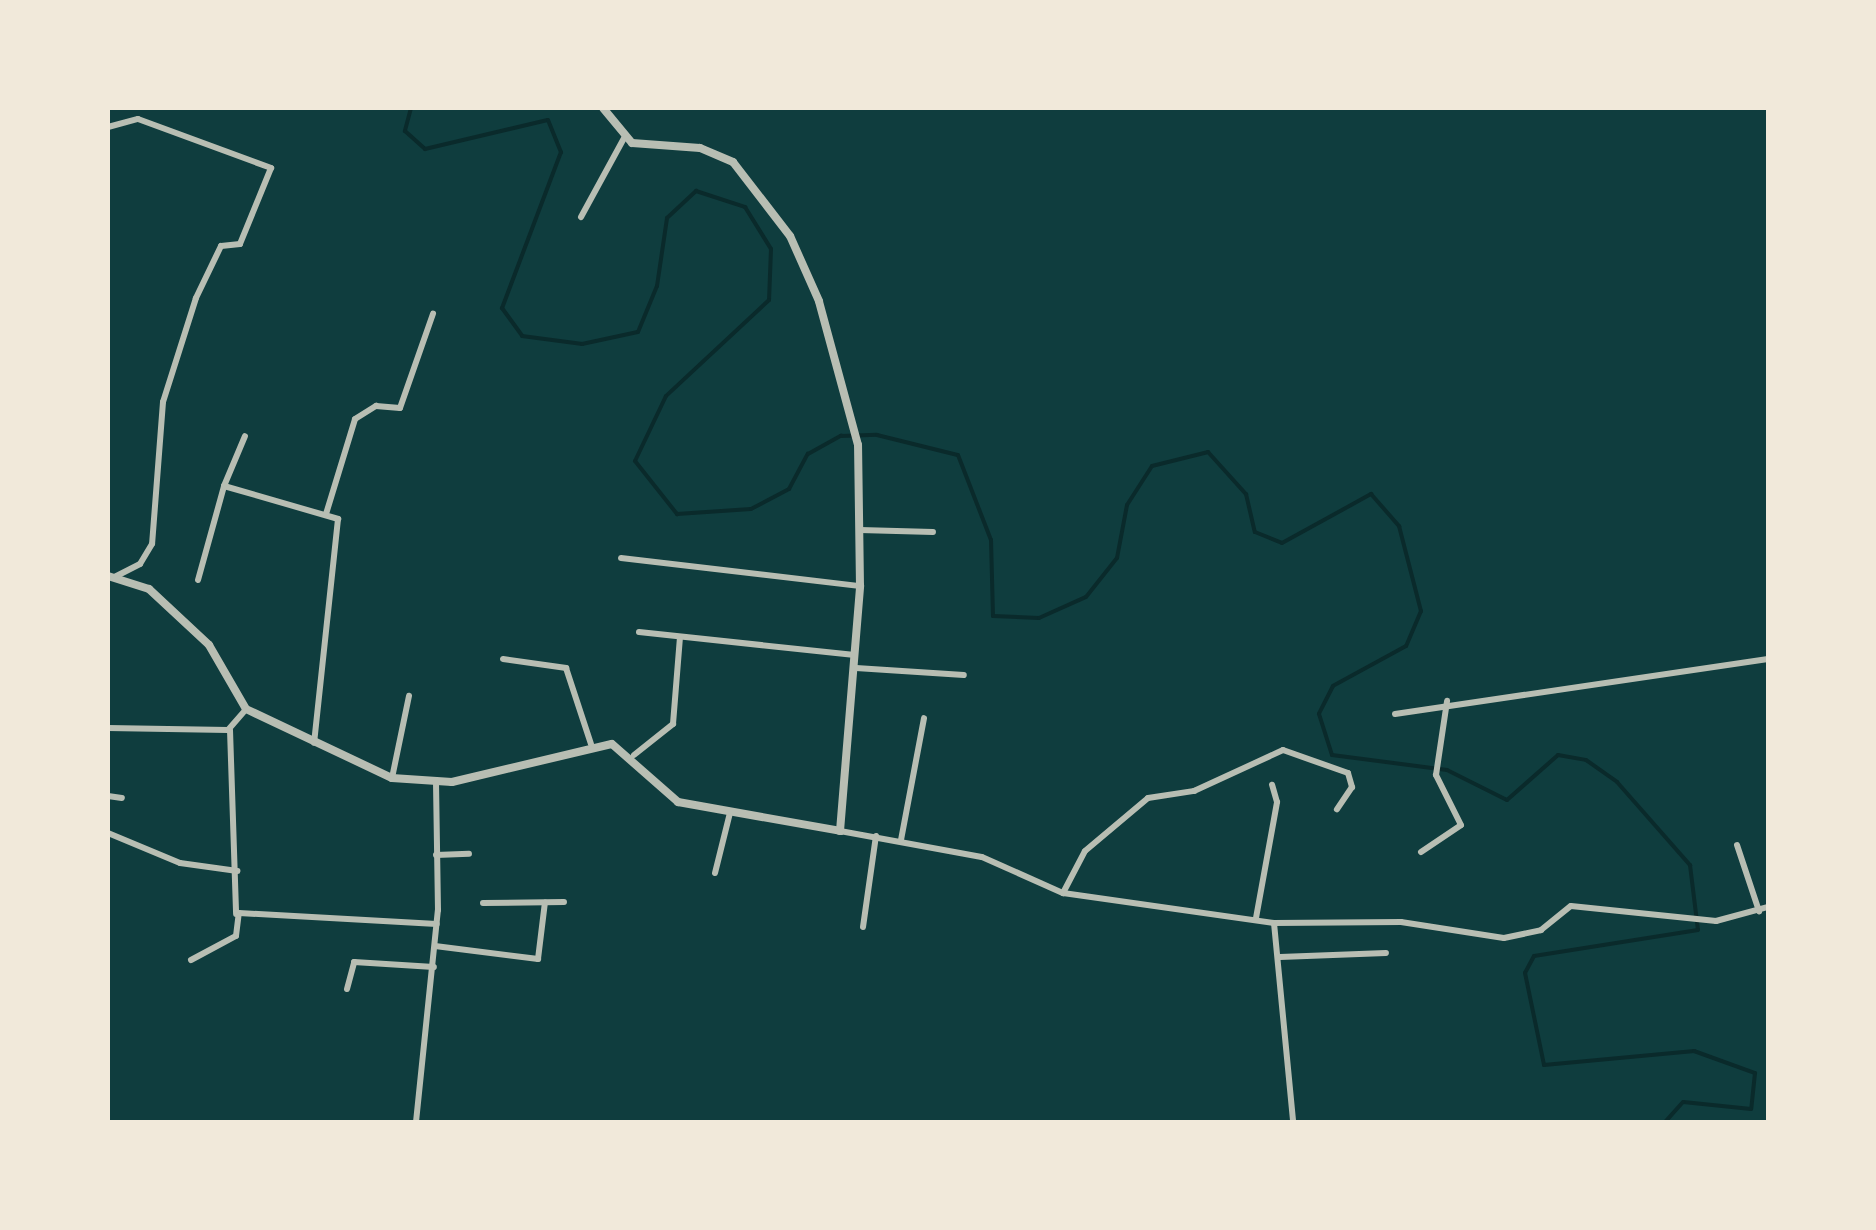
<!DOCTYPE html>
<style>
body{margin:0}
#map{position:relative;width:1876px;height:1230px;overflow:hidden;background:#0f3d3e;font-family:Ubuntu,sans-serif}
div>[style]{position:absolute}
.stream>*{height:4px;margin:-2px;padding:0 2px;transform-origin:2px;border-radius:2px;background:#0a2a2b}
.minor>*{height:6px;margin:-3px;padding:0 3px;transform-origin:3px;border-radius:3px;background:#b8beb3}
.tertiary>*{height:8px;margin:-4px;padding:0 4px;transform-origin:4px;border-radius:4px;background:#b8beb3}
span{translate:-50% -50%;white-space:nowrap;text-align:center;line-height:1.15;-webkit-text-stroke:8px #f1e9da;paint-order:stroke}
.frame{position:absolute;inset:0;border:110px solid #f1e9da;pointer-events:none}
</style>
<div id="map">
<div class="stream">
<i style="left:411px;top:108px;width:24px;rotate:105deg"></i>
<i style="left:405px;top:131px;width:27px;rotate:42deg"></i>
<i style="left:425px;top:149px;width:126px;rotate:-13.3deg"></i>
<i style="left:548px;top:120px;width:35px;rotate:68deg"></i>
<i style="left:561px;top:152px;width:167px;rotate:110.7deg"></i>
<i style="left:502px;top:308px;width:34px;rotate:54deg"></i>
<i style="left:522px;top:336px;width:61px;rotate:7.6deg"></i>
<i style="left:582px;top:344px;width:57px;rotate:-12.1deg"></i>
<i style="left:638px;top:332px;width:50px;rotate:-67.6deg"></i>
<i style="left:657px;top:286px;width:69px;rotate:-81.6deg"></i>
<i style="left:667px;top:218px;width:40px;rotate:-43deg"></i>
<i style="left:696px;top:191px;width:52px;rotate:18.1deg"></i>
<i style="left:745px;top:207px;width:49px;rotate:58.2deg"></i>
<i style="left:771px;top:249px;width:51px;rotate:92.2deg"></i>
<i style="left:769px;top:300px;width:141px;rotate:137deg"></i>
<i style="left:666px;top:396px;width:72px;rotate:115.5deg"></i>
<i style="left:635px;top:461px;width:68px;rotate:51.6deg"></i>
<i style="left:677px;top:514px;width:74px;rotate:-3.9deg"></i>
<i style="left:751px;top:509px;width:43px;rotate:-27.8deg"></i>
<i style="left:789px;top:489px;width:40px;rotate:-62deg"></i>
<i style="left:808px;top:454px;width:38px;rotate:-29deg"></i>
<i style="left:841px;top:436px;width:36px;rotate:-2deg"></i>
<i style="left:877px;top:435px;width:83px;rotate:13.9deg"></i>
<i style="left:958px;top:455px;width:91px;rotate:68.8deg"></i>
<i style="left:991px;top:540px;width:76px;rotate:88.5deg"></i>
<i style="left:993px;top:616px;width:46px;rotate:2.5deg"></i>
<i style="left:1039px;top:618px;width:51px;rotate:-24.1deg"></i>
<i style="left:1086px;top:597px;width:50px;rotate:-51.5deg"></i>
<i style="left:1117px;top:558px;width:54px;rotate:-79.3deg"></i>
<i style="left:1127px;top:505px;width:46px;rotate:-57.3deg"></i>
<i style="left:1152px;top:466px;width:58px;rotate:-14deg"></i>
<i style="left:1208px;top:452px;width:57px;rotate:47.9deg"></i>
<i style="left:1246px;top:494px;width:39px;rotate:77deg"></i>
<i style="left:1255px;top:532px;width:29px;rotate:22deg"></i>
<i style="left:1282px;top:543px;width:102px;rotate:-28.8deg"></i>
<i style="left:1371px;top:494px;width:43px;rotate:48.8deg"></i>
<i style="left:1399px;top:526px;width:88px;rotate:75.5deg"></i>
<i style="left:1421px;top:611px;width:38px;rotate:113deg"></i>
<i style="left:1406px;top:646px;width:83px;rotate:151.3deg"></i>
<i style="left:1333px;top:686px;width:31px;rotate:117deg"></i>
<i style="left:1319px;top:714px;width:43px;rotate:72.4deg"></i>
<i style="left:1332px;top:755px;width:116px;rotate:7.4deg"></i>
<i style="left:1447px;top:770px;width:67px;rotate:26.6deg"></i>
<i style="left:1507px;top:800px;width:68px;rotate:-41.4deg"></i>
<i style="left:1558px;top:755px;width:28px;rotate:10deg"></i>
<i style="left:1586px;top:760px;width:38px;rotate:35deg"></i>
<i style="left:1617px;top:782px;width:111px;rotate:48.7deg"></i>
<i style="left:1690px;top:865px;width:65px;rotate:83deg"></i>
<i style="left:1698px;top:930px;width:166px;rotate:171deg"></i>
<i style="left:1534px;top:956px;width:19px;rotate:118deg"></i>
<i style="left:1525px;top:973px;width:94px;rotate:78.3deg"></i>
<i style="left:1544px;top:1065px;width:151px;rotate:-5.3deg"></i>
<i style="left:1694px;top:1051px;width:65px;rotate:19.8deg"></i>
<i style="left:1755px;top:1073px;width:36px;rotate:96deg"></i>
<i style="left:1751px;top:1109px;width:68px;rotate:-174.1deg"></i>
<i style="left:1683px;top:1102px;width:27px;rotate:132deg"></i>
</div>
<div class="minor">
<i style="left:108px;top:127px;width:31px;rotate:-15deg"></i>
<i style="left:138px;top:119px;width:142px;rotate:20.2deg"></i>
<i style="left:271px;top:168px;width:82px;rotate:112.2deg"></i>
<i style="left:240px;top:244px;width:19px;rotate:174deg"></i>
<i style="left:221px;top:246px;width:58px;rotate:115.7deg"></i>
<i style="left:196px;top:298px;width:109px;rotate:107.6deg"></i>
<i style="left:163px;top:402px;width:142px;rotate:94.4deg"></i>
<i style="left:152px;top:544px;width:23px;rotate:121deg"></i>
<i style="left:140px;top:564px;width:27px;rotate:153deg"></i>
<i style="left:581px;top:217px;width:90px;rotate:-61.4deg"></i>
<i style="left:224px;top:486px;width:54px;rotate:-67.2deg"></i>
<i style="left:326px;top:514px;width:99px;rotate:-73deg"></i>
<i style="left:355px;top:419px;width:25px;rotate:-32deg"></i>
<i style="left:376px;top:406px;width:24px;rotate:5deg"></i>
<i style="left:400px;top:408px;width:100px;rotate:-70.7deg"></i>
<i style="left:860px;top:530px;width:73px;rotate:1.6deg"></i>
<i style="left:621px;top:558px;width:241px;rotate:6.7deg"></i>
<i style="left:198px;top:580px;width:98px;rotate:-74.5deg"></i>
<i style="left:224px;top:486px;width:119px;rotate:16.1deg"></i>
<i style="left:338px;top:519px;width:225px;rotate:96.1deg"></i>
<i style="left:639px;top:632px;width:217px;rotate:6.1deg"></i>
<i style="left:503px;top:659px;width:64px;rotate:8.1deg"></i>
<i style="left:566px;top:668px;width:80px;rotate:71.8deg"></i>
<i style="left:856px;top:668px;width:108px;rotate:3.7deg"></i>
<i style="left:1395px;top:714px;width:377px;rotate:-8.4deg"></i>
<i style="left:108px;top:728px;width:120px;rotate:1deg"></i>
<i style="left:228px;top:730px;width:28px;rotate:-49deg"></i>
<i style="left:230px;top:730px;width:184px;rotate:88.1deg"></i>
<i style="left:634px;top:755px;width:50px;rotate:-38.5deg"></i>
<i style="left:673px;top:724px;width:87px;rotate:-85.4deg"></i>
<i style="left:392px;top:778px;width:84px;rotate:-78.3deg"></i>
<i style="left:108px;top:796px;width:14px;rotate:8deg"></i>
<i style="left:840px;top:831px;width:144px;rotate:10.4deg"></i>
<i style="left:982px;top:857px;width:89px;rotate:24deg"></i>
<i style="left:1063px;top:893px;width:213px;rotate:8.1deg"></i>
<i style="left:1274px;top:923px;width:200px;rotate:84.5deg"></i>
<i style="left:108px;top:833px;width:78px;rotate:22.6deg"></i>
<i style="left:180px;top:863px;width:58px;rotate:8deg"></i>
<i style="left:901px;top:840px;width:124px;rotate:-79.3deg"></i>
<i style="left:1737px;top:845px;width:70px;rotate:71.6deg"></i>
<i style="left:1421px;top:852px;width:48px;rotate:-34deg"></i>
<i style="left:1461px;top:825px;width:56px;rotate:-116.6deg"></i>
<i style="left:1436px;top:775px;width:75px;rotate:-81.5deg"></i>
<i style="left:436px;top:855px;width:33px;rotate:-2deg"></i>
<i style="left:715px;top:873px;width:62px;rotate:-76deg"></i>
<i style="left:1063px;top:893px;width:47px;rotate:-62.4deg"></i>
<i style="left:1085px;top:851px;width:82px;rotate:-40.1deg"></i>
<i style="left:1148px;top:798px;width:47px;rotate:-8.7deg"></i>
<i style="left:1194px;top:791px;width:98px;rotate:-24.7deg"></i>
<i style="left:1283px;top:750px;width:69px;rotate:19.5deg"></i>
<i style="left:1348px;top:773px;width:15px;rotate:74deg"></i>
<i style="left:1352px;top:787px;width:27px;rotate:124deg"></i>
<i style="left:483px;top:903px;width:81px;rotate:-0.7deg"></i>
<i style="left:1256px;top:918px;width:118px;rotate:-79.7deg"></i>
<i style="left:1277px;top:802px;width:18px;rotate:-106deg"></i>
<i style="left:1274px;top:923px;width:127px;rotate:-0.5deg"></i>
<i style="left:1401px;top:922px;width:104px;rotate:8.8deg"></i>
<i style="left:1504px;top:938px;width:38px;rotate:-12deg"></i>
<i style="left:1541px;top:930px;width:38px;rotate:-39deg"></i>
<i style="left:1571px;top:906px;width:146px;rotate:5.9deg"></i>
<i style="left:1716px;top:921px;width:54px;rotate:-15.1deg"></i>
<i style="left:863px;top:927px;width:92px;rotate:-81.9deg"></i>
<i style="left:435px;top:946px;width:104px;rotate:7.2deg"></i>
<i style="left:538px;top:959px;width:57px;rotate:-83deg"></i>
<i style="left:1280px;top:957px;width:106px;rotate:-2.2deg"></i>
<i style="left:191px;top:960px;width:51px;rotate:-28.1deg"></i>
<i style="left:236px;top:936px;width:23px;rotate:-83deg"></i>
<i style="left:239px;top:913px;width:198px;rotate:3.2deg"></i>
<i style="left:347px;top:989px;width:28px;rotate:-75deg"></i>
<i style="left:354px;top:962px;width:80px;rotate:3.6deg"></i>
<i style="left:416px;top:1122px;width:213px;rotate:-84.1deg"></i>
<i style="left:438px;top:910px;width:126px;rotate:-90.9deg"></i>
</div>
<div class="tertiary">
<i style="left:108px;top:576px;width:43px;rotate:17.6deg"></i>
<i style="left:149px;top:589px;width:82px;rotate:43deg"></i>
<i style="left:209px;top:645px;width:74px;rotate:60deg"></i>
<i style="left:246px;top:709px;width:161px;rotate:25.3deg"></i>
<i style="left:392px;top:778px;width:60px;rotate:3.8deg"></i>
<i style="left:452px;top:782px;width:164px;rotate:-13.4deg"></i>
<i style="left:612px;top:744px;width:88px;rotate:41.3deg"></i>
<i style="left:678px;top:802px;width:165px;rotate:10.1deg"></i>
<i style="left:840px;top:831px;width:246px;rotate:-85.3deg"></i>
<i style="left:860px;top:586px;width:141px;rotate:-90.8deg"></i>
<i style="left:858px;top:445px;width:149px;rotate:-105.2deg"></i>
<i style="left:819px;top:301px;width:71px;rotate:-114deg"></i>
<i style="left:790px;top:236px;width:93px;rotate:-127.6deg"></i>
<i style="left:733px;top:162px;width:36px;rotate:-157deg"></i>
<i style="left:700px;top:148px;width:68px;rotate:-175.8deg"></i>
<i style="left:632px;top:143px;width:45px;rotate:-129.6deg"></i>
</div>
<div class="frame"></div>
</div>
